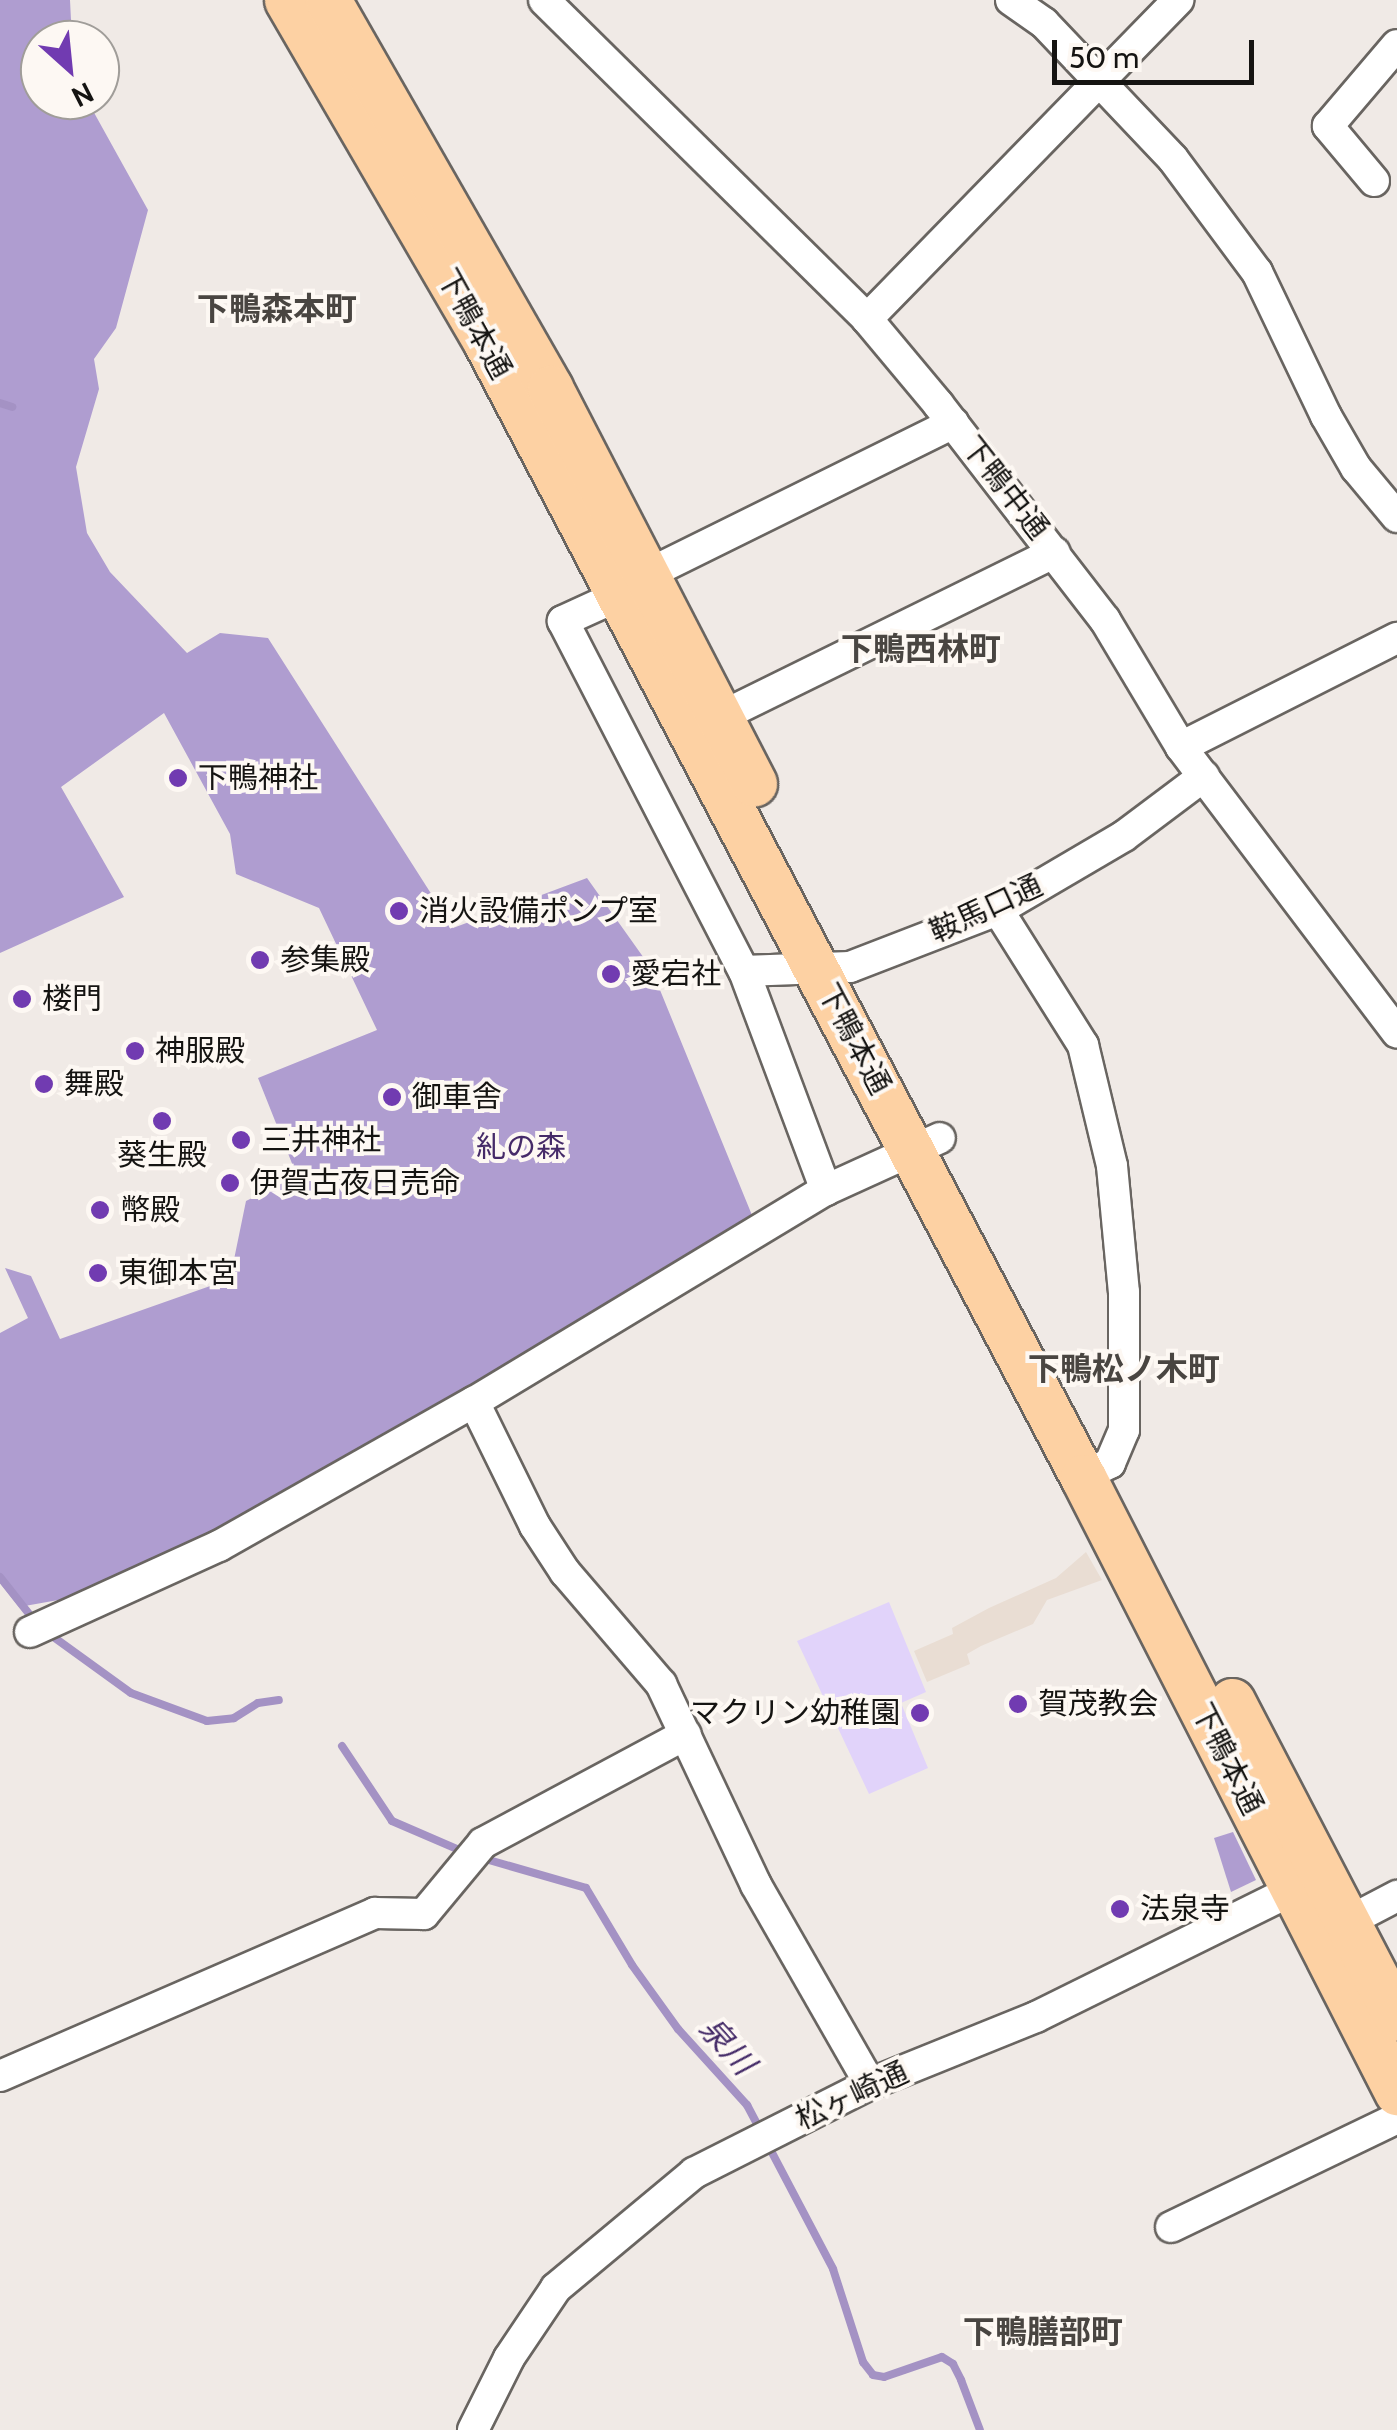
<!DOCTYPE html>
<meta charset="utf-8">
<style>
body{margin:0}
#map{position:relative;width:1397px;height:2430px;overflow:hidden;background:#f0eae6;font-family:Cabin,"Noto Sans JP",sans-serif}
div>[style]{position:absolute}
.built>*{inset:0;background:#e9ddd3}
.green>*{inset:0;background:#e1d3fa}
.forest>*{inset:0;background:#af9dd0}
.stream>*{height:8px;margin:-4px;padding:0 4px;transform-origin:4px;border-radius:4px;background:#a492c4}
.roads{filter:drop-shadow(2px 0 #696561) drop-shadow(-2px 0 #696561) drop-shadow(0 2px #696561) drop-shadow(0 -2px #696561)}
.street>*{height:30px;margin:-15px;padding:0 15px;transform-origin:15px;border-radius:15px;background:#fff}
.primary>*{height:45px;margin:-22.5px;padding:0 22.5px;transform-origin:22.5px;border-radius:22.5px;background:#fdd1a3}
.dots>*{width:28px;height:28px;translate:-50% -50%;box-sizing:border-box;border:5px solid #fdf8f3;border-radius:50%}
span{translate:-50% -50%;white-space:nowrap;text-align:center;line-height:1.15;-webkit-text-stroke:8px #fdf8f3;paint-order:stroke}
.street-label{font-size:30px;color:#151412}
.poi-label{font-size:30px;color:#151412}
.left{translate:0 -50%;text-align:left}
.right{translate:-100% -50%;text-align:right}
.park-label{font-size:30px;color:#452a68}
.neighbourhood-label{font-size:32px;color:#494541;font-weight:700}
.water-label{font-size:32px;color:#442a67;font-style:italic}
.north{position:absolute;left:20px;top:20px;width:100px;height:100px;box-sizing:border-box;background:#fdf8f3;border:2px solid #a09d99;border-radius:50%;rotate:153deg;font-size:28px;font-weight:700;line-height:40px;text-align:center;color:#151412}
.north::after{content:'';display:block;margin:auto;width:35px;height:45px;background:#713bb1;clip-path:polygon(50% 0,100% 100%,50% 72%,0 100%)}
.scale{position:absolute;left:1052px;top:40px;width:202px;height:45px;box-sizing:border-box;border:5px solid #151412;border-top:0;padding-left:12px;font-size:30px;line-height:35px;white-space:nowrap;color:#151412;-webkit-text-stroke:8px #fdf8f3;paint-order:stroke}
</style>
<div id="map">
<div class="built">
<i style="clip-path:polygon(1086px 1552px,1102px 1580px,1047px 1600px,1033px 1624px,981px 1646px,967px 1654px,970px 1664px,927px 1682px,914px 1651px,953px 1634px,952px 1628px,989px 1608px,1056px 1578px)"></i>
</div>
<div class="green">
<i style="clip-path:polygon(889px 1602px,926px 1692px,901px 1703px,928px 1768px,869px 1794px,797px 1641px)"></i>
</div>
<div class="forest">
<i style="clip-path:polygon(0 0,70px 0,72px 40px,40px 40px,40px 100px,87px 100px,148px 210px,116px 328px,94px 359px,99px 389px,76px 467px,87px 533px,110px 572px,187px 653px,220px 633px,268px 638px,453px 928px,587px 878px,651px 968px,756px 1225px,714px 1253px,431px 1407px,109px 1591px,19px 1607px,0 1583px,0 1333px,28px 1318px,5px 1268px,31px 1276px,60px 1339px,230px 1279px,246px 1201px,297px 1176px,258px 1078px,377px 1030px,319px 908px,236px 874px,230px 834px,164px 713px,61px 787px,124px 897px,0 953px)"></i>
<i style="clip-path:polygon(1233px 1832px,1256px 1880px,1231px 1892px,1214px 1838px)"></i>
</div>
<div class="stream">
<i style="left:0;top:403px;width:13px;rotate:18deg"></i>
<i style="left:0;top:1577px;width:55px;rotate:51.7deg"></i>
<i style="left:48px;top:1633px;width:102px;rotate:35.9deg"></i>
<i style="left:131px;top:1693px;width:81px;rotate:20.2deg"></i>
<i style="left:207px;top:1721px;width:27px;rotate:-6deg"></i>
<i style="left:234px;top:1718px;width:28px;rotate:-32deg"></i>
<i style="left:258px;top:1703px;width:21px;rotate:-8deg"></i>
<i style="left:342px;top:1746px;width:90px;rotate:56.3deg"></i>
<i style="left:392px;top:1821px;width:78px;rotate:23.3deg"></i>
<i style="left:482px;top:1858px;width:108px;rotate:16.1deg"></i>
<i style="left:586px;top:1888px;width:90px;rotate:59.1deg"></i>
<i style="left:632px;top:1965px;width:79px;rotate:54.3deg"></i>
<i style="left:678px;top:2029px;width:103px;rotate:47.8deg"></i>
<i style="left:747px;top:2105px;width:32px;rotate:62deg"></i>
<i style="left:768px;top:2145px;width:140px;rotate:62.3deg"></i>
<i style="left:833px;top:2269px;width:98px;rotate:72.1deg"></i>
<i style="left:863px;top:2362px;width:16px;rotate:52deg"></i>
<i style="left:873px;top:2375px;width:11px;rotate:10deg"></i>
<i style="left:884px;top:2377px;width:61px;rotate:-19deg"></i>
<i style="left:942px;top:2357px;width:13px;rotate:32deg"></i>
<i style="left:953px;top:2364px;width:18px;rotate:63deg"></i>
<i style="left:961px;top:2380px;width:53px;rotate:69.2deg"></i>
</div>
<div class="roads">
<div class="street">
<i style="left:544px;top:0;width:454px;rotate:44.6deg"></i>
<i style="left:867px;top:319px;width:111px;rotate:50.1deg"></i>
<i style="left:938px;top:404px;width:273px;rotate:52.3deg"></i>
<i style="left:1105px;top:620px;width:148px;rotate:59.1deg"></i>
<i style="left:1181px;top:747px;width:358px;rotate:52.9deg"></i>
<i style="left:1011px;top:0;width:40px;rotate:34.9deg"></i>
<i style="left:1044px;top:23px;width:187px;rotate:46.5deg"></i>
<i style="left:1173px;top:159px;width:141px;rotate:53.4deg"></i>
<i style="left:1257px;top:272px;width:160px;rotate:64.4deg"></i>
<i style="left:1326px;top:416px;width:60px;rotate:60deg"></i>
<i style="left:1356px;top:468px;width:64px;rotate:50.1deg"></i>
<i style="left:1374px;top:181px;width:72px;rotate:-129.9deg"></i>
<i style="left:1328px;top:126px;width:106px;rotate:-49.6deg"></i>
<i style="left:867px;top:319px;width:446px;rotate:-45.7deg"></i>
<i style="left:646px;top:575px;width:343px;rotate:-26.3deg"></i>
<i style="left:620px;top:595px;width:63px;rotate:155.5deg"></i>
<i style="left:563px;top:621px;width:394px;rotate:62.7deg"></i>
<i style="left:744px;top:971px;width:234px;rotate:69.5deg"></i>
<i style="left:720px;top:717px;width:373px;rotate:-26.2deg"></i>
<i style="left:1181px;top:747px;width:242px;rotate:-26.8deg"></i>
<i style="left:998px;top:910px;width:160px;rotate:57.8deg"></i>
<i style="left:1083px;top:1045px;width:124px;rotate:76.5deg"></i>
<i style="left:1112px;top:1166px;width:127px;rotate:84.6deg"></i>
<i style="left:1124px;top:1292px;width:138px;rotate:90deg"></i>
<i style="left:1124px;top:1430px;width:36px;rotate:113deg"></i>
<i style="left:1110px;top:1463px;width:30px;rotate:153deg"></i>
<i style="left:744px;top:971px;width:106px;rotate:-2.2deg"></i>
<i style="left:850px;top:967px;width:159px;rotate:-21.1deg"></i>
<i style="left:998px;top:910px;width:146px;rotate:-30.4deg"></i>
<i style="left:1124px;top:836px;width:100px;rotate:-36.9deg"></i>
<i style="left:474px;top:1402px;width:138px;rotate:63.8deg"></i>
<i style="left:535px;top:1526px;width:55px;rotate:56.9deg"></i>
<i style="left:565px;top:1572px;width:148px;rotate:49.4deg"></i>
<i style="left:661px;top:1684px;width:222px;rotate:64.7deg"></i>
<i style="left:756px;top:1885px;width:229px;rotate:60.2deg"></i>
<i style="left:30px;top:1632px;width:208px;rotate:-24.5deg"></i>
<i style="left:219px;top:1546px;width:293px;rotate:-29.5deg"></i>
<i style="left:474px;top:1402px;width:411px;rotate:-31.1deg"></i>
<i style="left:826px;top:1190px;width:125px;rotate:-24.5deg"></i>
<i style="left:1330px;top:1931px;width:76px;rotate:-27.6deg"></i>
<i style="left:0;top:2076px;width:409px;rotate:-23.5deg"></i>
<i style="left:375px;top:1913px;width:49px;rotate:1.2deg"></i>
<i style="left:424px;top:1914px;width:92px;rotate:-50.3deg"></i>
<i style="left:483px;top:1843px;width:230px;rotate:-28.2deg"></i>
<i style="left:1171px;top:2227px;width:251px;rotate:-25.7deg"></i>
<i style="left:473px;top:2430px;width:80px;rotate:-63.4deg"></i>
<i style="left:509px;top:2358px;width:84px;rotate:-56.1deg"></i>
<i style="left:556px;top:2288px;width:180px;rotate:-39.8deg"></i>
<i style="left:694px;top:2173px;width:197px;rotate:-26.8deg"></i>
<i style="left:870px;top:2084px;width:179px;rotate:-22deg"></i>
<i style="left:1036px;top:2017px;width:302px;rotate:-26.3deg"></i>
</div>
<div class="primary">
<i style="left:287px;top:0;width:396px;rotate:59.8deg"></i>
<i style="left:486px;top:342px;width:1282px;rotate:62.26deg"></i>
<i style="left:1083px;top:1477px;width:691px;rotate:62.95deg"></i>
<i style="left:328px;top:0;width:447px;rotate:60.2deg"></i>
<i style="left:550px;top:388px;width:445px;rotate:62.7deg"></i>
<i style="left:1232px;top:1701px;width:357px;rotate:62.5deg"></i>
</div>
</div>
<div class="dots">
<i style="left:178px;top:778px;background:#713bb1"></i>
<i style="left:399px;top:911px;background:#713bb1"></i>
<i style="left:260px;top:960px;background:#713bb1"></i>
<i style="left:611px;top:974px;background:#713bb1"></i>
<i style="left:22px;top:999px;background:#713bb1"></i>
<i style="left:135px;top:1051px;background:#713bb1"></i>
<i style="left:44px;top:1084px;background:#713bb1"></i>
<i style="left:392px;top:1097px;background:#713bb1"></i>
<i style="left:162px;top:1121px;background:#713bb1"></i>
<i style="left:241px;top:1140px;background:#713bb1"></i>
<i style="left:230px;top:1183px;background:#713bb1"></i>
<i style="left:100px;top:1210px;background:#713bb1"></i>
<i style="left:98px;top:1273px;background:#713bb1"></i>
<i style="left:1018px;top:1704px;background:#713bb1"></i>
<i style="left:920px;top:1713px;background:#713bb1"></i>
<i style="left:1120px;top:1909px;background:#713bb1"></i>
</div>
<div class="street-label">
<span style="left:474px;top:324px;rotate:61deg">下鴨本通</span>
<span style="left:1005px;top:488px;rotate:52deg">下鴨中通</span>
<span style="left:986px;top:909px;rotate:-25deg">鞍馬口通</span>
<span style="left:854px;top:1039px;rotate:62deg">下鴨本通</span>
<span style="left:1227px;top:1759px;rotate:63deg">下鴨本通</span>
<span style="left:852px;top:2096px;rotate:-25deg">松ヶ崎通</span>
</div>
<div class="poi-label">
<span class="left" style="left:198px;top:778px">下鴨神社</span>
<span class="left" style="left:419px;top:911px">消火設備ポンプ室</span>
<span class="left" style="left:280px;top:960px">参集殿</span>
<span class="left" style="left:631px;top:974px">愛宕社</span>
<span class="left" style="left:42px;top:999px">楼門</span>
<span class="left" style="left:155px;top:1051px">神服殿</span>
<span class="left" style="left:64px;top:1084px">舞殿</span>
<span class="left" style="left:412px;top:1097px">御車舎</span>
<span class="left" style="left:261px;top:1140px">三井神社</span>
<span style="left:162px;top:1155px">葵生殿</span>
<span class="left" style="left:250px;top:1183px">伊賀古夜日売命</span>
<span class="left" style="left:120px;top:1210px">幣殿</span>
<span class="left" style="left:118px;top:1273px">東御本宮</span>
<span class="left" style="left:1038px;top:1704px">賀茂教会</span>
<span class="right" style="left:900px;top:1713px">マクリン幼稚園</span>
<span class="left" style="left:1140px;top:1909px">法泉寺</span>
</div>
<div class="park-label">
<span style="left:521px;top:1147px">糺の森</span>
</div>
<div class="neighbourhood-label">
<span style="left:277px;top:309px">下鴨森本町</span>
<span style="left:921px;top:649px">下鴨西林町</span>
<span style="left:1124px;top:1369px">下鴨松ノ木町</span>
<span style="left:1043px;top:2332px">下鴨膳部町</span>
</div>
<div class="water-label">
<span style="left:727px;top:2046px;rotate:48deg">泉川</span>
</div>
<div class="north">N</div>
<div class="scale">50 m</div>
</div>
